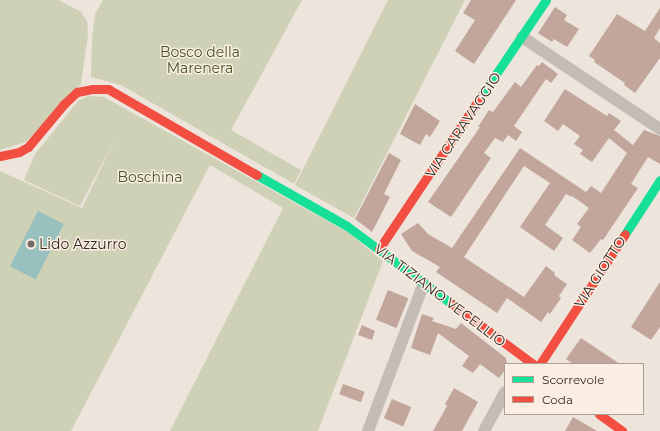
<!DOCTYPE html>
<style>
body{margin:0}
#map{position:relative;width:660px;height:431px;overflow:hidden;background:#ede4dc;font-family:Montserrat,sans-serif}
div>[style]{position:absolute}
.green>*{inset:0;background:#ced1b5}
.water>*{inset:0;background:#98c0be;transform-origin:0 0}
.building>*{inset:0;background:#c2a69c;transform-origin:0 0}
.street>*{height:12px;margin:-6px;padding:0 6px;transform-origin:6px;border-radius:6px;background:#c4bcb6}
.fast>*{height:9px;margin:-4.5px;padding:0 4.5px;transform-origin:4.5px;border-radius:4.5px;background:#16e098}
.jam>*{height:9px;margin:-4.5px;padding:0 4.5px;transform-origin:4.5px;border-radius:4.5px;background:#f24e42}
.dots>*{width:11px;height:11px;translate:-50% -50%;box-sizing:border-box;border:2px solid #faeee2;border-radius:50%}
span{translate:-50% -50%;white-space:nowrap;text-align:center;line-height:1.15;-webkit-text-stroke:3px #faeee2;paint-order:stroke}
.park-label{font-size:14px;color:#465527}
.street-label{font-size:14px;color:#352925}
.poi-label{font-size:14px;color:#352925}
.left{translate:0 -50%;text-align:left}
.legend{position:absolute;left:504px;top:363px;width:140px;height:52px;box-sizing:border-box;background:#faeee2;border:1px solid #ab9f96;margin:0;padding:5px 7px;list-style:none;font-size:12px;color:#352925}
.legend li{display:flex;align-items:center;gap:8px;height:20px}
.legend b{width:20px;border:1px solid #ab9f96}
</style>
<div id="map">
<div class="green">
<i style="clip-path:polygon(0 0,59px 0,81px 12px,87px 21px,88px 35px,81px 84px,26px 142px,0 150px)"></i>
<i style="clip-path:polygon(103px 0,302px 0,231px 130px,301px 170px,294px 184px,121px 85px,91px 77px,92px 40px,95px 14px)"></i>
<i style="clip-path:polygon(388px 0,465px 0,354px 218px,295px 185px)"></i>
<i style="clip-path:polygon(88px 96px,104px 97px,347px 232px,383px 261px,318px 431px,170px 431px,283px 208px,210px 165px,71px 431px,0 431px,0 171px,82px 208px,115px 139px,80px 206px,24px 180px,35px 154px,78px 101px)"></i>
</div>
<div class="water">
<i style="left:38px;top:211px;width:29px;height:62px;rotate:27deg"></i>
</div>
<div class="building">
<i style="clip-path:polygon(471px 0,516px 0,474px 64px,455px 51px,475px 20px,463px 13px)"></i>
<i style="clip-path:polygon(555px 7px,567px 15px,564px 20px,579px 29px,567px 47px,554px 39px,552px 42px,538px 33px)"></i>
<i style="clip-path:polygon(660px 8px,660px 28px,654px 38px,660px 43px,660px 58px,635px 93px,624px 85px,625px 83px,594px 62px,595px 60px,589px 56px,617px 14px,645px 31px)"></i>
<i style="clip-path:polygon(542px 62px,558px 74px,551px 83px,546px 79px,514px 126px,522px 132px,516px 141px,508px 135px,503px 142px,495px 138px,484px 153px,491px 158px,451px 217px,428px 202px,480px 127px,478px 127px,489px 110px,493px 112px,515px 82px,521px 87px,537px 65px,539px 66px)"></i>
<i style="clip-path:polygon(565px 89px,607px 116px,609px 113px,621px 121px,614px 130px,633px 145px,644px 130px,660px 136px,660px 164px,648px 157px,631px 184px,638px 188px,603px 240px,601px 239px,590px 253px,572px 240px,581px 227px,577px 224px,589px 208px,572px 196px,572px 197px,566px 194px,545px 225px,563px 238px,554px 251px,520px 227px,550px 183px,524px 166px,464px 257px,524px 297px,546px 266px,555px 273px,554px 275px,567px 284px,559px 296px,561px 298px,550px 314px,548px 312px,541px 322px,507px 298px,497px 313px,436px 272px,440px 267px,412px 251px,401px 234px,418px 223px,428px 234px,452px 248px,520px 148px,586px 192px,591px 186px,601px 193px,627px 153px,609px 138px,592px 162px,580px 154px,583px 150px,574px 144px,580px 136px,563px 124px,558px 131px,544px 121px)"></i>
<i style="clip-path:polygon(415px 104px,440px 121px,430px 137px,426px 134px,420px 145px,400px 134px)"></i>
<i style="clip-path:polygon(389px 153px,401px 160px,384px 194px,390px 197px,372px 232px,355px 219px)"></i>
<i style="clip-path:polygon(660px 282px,660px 327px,651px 340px,631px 327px)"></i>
<i style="left:388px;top:290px;width:22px;height:32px;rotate:22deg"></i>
<i style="clip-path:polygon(422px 314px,434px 318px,432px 321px,456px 329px,461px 323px,506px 358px,507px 364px,505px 364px,505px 370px,499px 378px,480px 364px,473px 373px,462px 366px,469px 356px,438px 333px,430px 355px,411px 348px)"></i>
<i style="clip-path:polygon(362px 325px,375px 331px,372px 340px,358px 335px)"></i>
<i style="clip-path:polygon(581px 338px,620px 364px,573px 364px,566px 359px)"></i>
<i style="left:343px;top:384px;width:23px;height:11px;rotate:20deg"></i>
<i style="clip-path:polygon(454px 388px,478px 402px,462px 431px,433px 431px,447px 406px,445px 404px)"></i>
<i style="left:392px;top:399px;width:21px;height:21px;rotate:23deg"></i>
<i style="clip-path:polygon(573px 417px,597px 431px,565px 431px)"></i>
</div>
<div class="street">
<i style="left:522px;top:37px;width:166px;rotate:33.7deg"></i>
<i style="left:368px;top:431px;width:158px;rotate:-69.3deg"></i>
<i style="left:484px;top:431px;width:44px;rotate:-61.7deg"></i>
</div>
<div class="fast">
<i style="left:481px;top:96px;width:116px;rotate:-55.9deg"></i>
<i style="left:257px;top:175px;width:103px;rotate:29.5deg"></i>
<i style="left:347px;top:226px;width:131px;rotate:36.6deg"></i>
<i style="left:625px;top:234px;width:64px;rotate:-57.1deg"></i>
</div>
<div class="jam">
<i style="left:0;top:156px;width:19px;rotate:-12deg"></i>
<i style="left:19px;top:152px;width:10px;rotate:-29deg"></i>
<i style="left:28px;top:147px;width:56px;rotate:-50.1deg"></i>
<i style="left:64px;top:104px;width:18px;rotate:-43deg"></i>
<i style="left:77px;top:92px;width:15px;rotate:-11deg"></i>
<i style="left:92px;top:89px;width:16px"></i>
<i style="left:108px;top:89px;width:172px;rotate:30deg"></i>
<i style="left:379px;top:249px;width:184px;rotate:-56.3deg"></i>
<i style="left:452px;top:304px;width:101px;rotate:36.5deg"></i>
<i style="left:540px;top:364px;width:155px;rotate:-56.8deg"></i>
<i style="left:599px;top:414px;width:29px;rotate:36deg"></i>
</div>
<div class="dots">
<i style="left:31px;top:244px;background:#756a65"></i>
</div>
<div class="park-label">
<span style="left:200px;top:60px">Bosco della<br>Marenera</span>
<span style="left:150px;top:177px">Boschina</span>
</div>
<div class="street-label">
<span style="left:463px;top:125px;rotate:-56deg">VIA CARAVAGGIO</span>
<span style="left:600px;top:272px;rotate:-57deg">VIA GIOTTO</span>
<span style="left:440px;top:295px;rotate:37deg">VIA TIZIANO VECELLIO</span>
</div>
<div class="poi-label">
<span class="left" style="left:39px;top:244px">Lido Azzurro</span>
</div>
<ul class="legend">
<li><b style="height:5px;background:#16e098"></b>Scorrevole</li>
<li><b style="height:5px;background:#f24e42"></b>Coda</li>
</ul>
</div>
